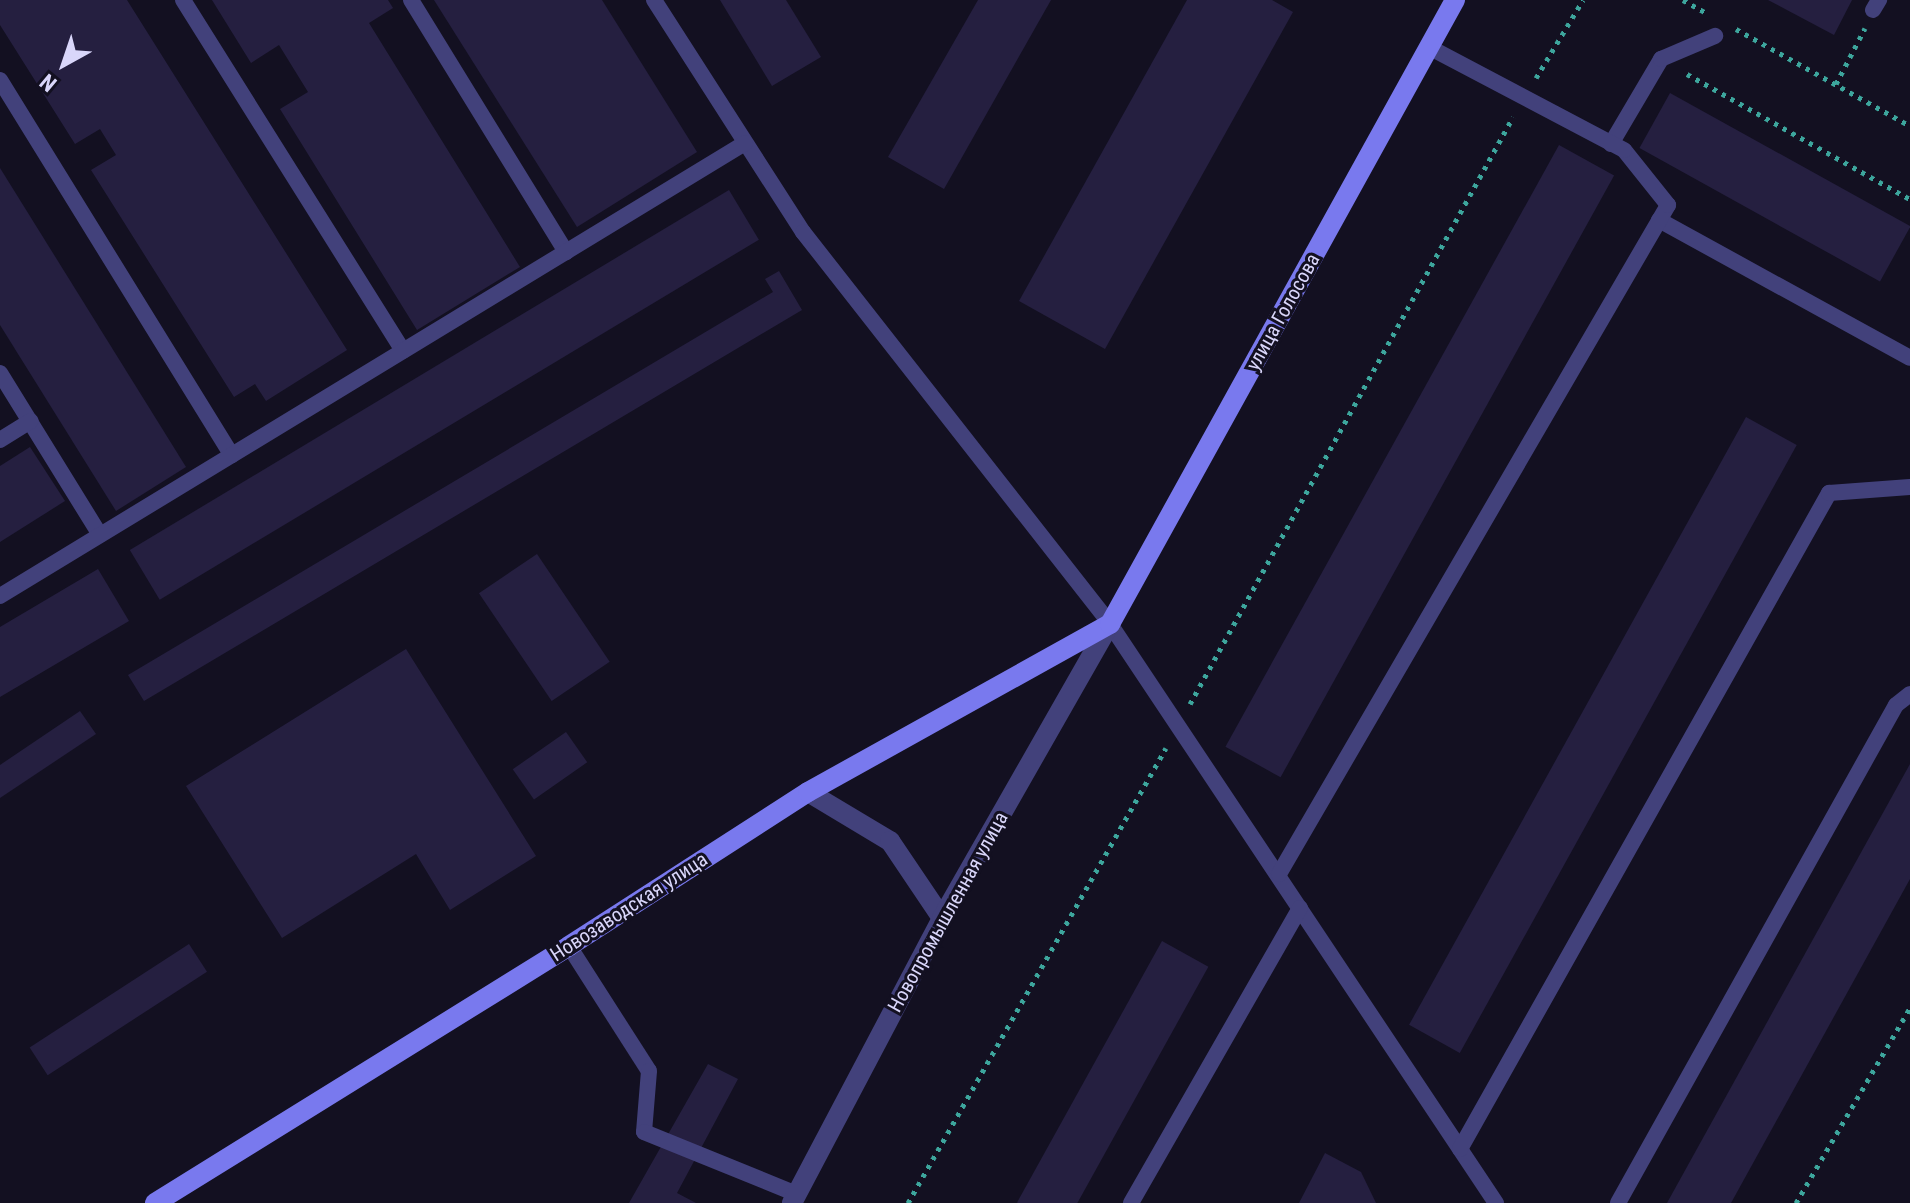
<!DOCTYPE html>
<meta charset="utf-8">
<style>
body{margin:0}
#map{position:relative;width:1910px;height:1203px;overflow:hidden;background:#131021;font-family:"Roboto Condensed",sans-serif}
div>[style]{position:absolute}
.building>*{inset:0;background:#251f40;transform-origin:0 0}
.path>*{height:5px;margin-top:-2.5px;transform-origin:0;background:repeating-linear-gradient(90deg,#3da69d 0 4px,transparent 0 10px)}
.lane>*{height:16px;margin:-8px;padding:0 8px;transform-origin:8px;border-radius:8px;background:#42417b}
.street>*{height:20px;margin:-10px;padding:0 10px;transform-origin:10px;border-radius:10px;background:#42417b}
.secondary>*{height:20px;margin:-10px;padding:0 10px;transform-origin:10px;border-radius:10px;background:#7979ee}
span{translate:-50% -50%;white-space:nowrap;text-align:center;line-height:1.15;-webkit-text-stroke:6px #131021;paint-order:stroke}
.street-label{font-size:20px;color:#d9d6fa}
.north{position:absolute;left:24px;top:24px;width:80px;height:80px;-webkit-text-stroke:6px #131021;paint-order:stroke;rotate:220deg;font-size:22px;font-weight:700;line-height:32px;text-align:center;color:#d9d6fa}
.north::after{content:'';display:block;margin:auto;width:28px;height:36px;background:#d9d6fa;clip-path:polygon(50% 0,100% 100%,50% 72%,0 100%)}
</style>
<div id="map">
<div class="building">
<i style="clip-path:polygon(0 0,127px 0,347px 350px,266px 401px,255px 384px,234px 397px,91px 170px,116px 155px,100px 129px,75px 144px,0 25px)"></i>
<i style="clip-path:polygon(212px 0,388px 0,393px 8px,369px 23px,520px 267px,417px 330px,280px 109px,308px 92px,279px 45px,251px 63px)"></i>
<i style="clip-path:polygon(434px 0,602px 0,697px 152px,577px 227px)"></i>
<i style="clip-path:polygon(720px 0,786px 0,821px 57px,772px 86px)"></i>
<i style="clip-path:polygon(978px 0,1051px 0,944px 189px,888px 157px)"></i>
<i style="clip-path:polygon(1187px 0,1272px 0,1293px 12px,1105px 349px,1019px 301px)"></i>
<i style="clip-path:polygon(1768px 0,1852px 0,1834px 35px)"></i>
<i style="left:1670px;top:93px;width:275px;height:63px;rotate:29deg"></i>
<i style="left:1559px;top:145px;width:63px;height:688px;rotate:29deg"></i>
<i style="clip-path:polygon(0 168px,186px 467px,116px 511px,0 325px)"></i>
<i style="left:729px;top:190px;width:58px;height:699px;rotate:59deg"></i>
<i style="clip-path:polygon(779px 271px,802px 310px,144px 701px,128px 675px,773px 292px,765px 279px)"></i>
<i style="left:1746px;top:417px;width:58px;height:695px;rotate:29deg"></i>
<i style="clip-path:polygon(30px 447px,65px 501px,0 542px,0 466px)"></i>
<i style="left:537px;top:554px;width:130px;height:70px;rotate:56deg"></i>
<i style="clip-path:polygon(98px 569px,129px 621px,0 697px,0 627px)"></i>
<i style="clip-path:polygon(406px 649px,536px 856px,450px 910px,416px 854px,282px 938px,186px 786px)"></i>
<i style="clip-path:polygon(80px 711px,96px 734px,0 798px,0 765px)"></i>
<i style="left:566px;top:732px;width:37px;height:65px;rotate:55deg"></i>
<i style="clip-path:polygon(1910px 764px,1910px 879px,1731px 1203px,1667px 1203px)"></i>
<i style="left:1162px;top:941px;width:53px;height:299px;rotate:29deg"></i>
<i style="left:189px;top:944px;width:33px;height:190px;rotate:57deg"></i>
<i style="clip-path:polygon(708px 1064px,738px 1079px,677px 1193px,696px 1203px,629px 1203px)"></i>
<i style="clip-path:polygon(1325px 1153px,1361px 1172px,1376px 1203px,1299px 1203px)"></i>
</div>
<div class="path">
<i style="left:1683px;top:0;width:26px;rotate:29deg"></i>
<i style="left:1736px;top:29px;width:199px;rotate:29.1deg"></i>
<i style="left:1687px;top:74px;width:256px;rotate:29.3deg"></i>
<i style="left:1536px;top:78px;width:91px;rotate:-58.9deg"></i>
<i style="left:1836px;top:84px;width:63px;rotate:-62.6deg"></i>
<i style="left:1190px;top:704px;width:670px;rotate:-61.18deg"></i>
<i style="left:908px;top:1203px;width:523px;rotate:-60.45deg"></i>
<i style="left:1796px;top:1203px;width:226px;rotate:-59.7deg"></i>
</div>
<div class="lane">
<i style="left:183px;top:0;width:414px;rotate:57.9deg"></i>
<i style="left:411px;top:0;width:296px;rotate:58.4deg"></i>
<i style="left:654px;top:0;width:276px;rotate:57.3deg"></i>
<i style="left:803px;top:232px;width:498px;rotate:51.9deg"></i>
<i style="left:1110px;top:624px;width:696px;rotate:56.31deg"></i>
<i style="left:1873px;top:10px;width:12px;rotate:-59deg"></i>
<i style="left:0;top:80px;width:441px;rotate:58.3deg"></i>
<i style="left:1611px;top:144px;width:99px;rotate:-59.5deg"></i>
<i style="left:1661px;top:59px;width:59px;rotate:-23.1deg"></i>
<i style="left:1659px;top:220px;width:286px;rotate:28.8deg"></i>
<i style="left:0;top:373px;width:190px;rotate:58.3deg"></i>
<i style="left:0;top:440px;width:36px;rotate:-32deg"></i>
<i style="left:0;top:596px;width:872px;rotate:-31.3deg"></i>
<i style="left:1279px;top:874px;width:774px;rotate:-59.82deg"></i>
<i style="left:1668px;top:205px;width:70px;rotate:-128.7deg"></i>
<i style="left:1624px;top:150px;width:221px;rotate:-152.2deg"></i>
<i style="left:569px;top:946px;width:148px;rotate:57.4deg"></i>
<i style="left:649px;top:1071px;width:61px;rotate:94.7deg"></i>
<i style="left:644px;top:1132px;width:165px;rotate:22.1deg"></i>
<i style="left:1460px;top:1149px;width:753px;rotate:-60.64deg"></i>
<i style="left:1829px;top:493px;width:81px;rotate:-4.2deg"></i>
<i style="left:1131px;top:1203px;width:340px;rotate:-60.2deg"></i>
<i style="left:1618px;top:1203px;width:570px;rotate:-60.83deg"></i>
<i style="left:1896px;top:705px;width:18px;rotate:-38deg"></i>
</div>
<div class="street">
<i style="left:808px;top:792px;width:96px;rotate:30.9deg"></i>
<i style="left:890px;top:841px;width:93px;rotate:56deg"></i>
<i style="left:792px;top:1203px;width:322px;rotate:-62.2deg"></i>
<i style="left:942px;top:918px;width:339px;rotate:-60.3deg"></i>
</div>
<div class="secondary">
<i style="left:155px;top:1203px;width:487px;rotate:-31.8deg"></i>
<i style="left:569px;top:946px;width:284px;rotate:-32.8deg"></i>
<i style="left:808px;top:792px;width:346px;rotate:-29.1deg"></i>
<i style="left:1110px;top:624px;width:713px;rotate:-61.06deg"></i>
</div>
<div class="street-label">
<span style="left:1283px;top:312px;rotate:-61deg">улица Голосова</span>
<span style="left:629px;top:907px;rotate:-33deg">Новозаводская улица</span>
<span style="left:948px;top:912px;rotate:-61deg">Новопромышленная улица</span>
</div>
<div class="north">N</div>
</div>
